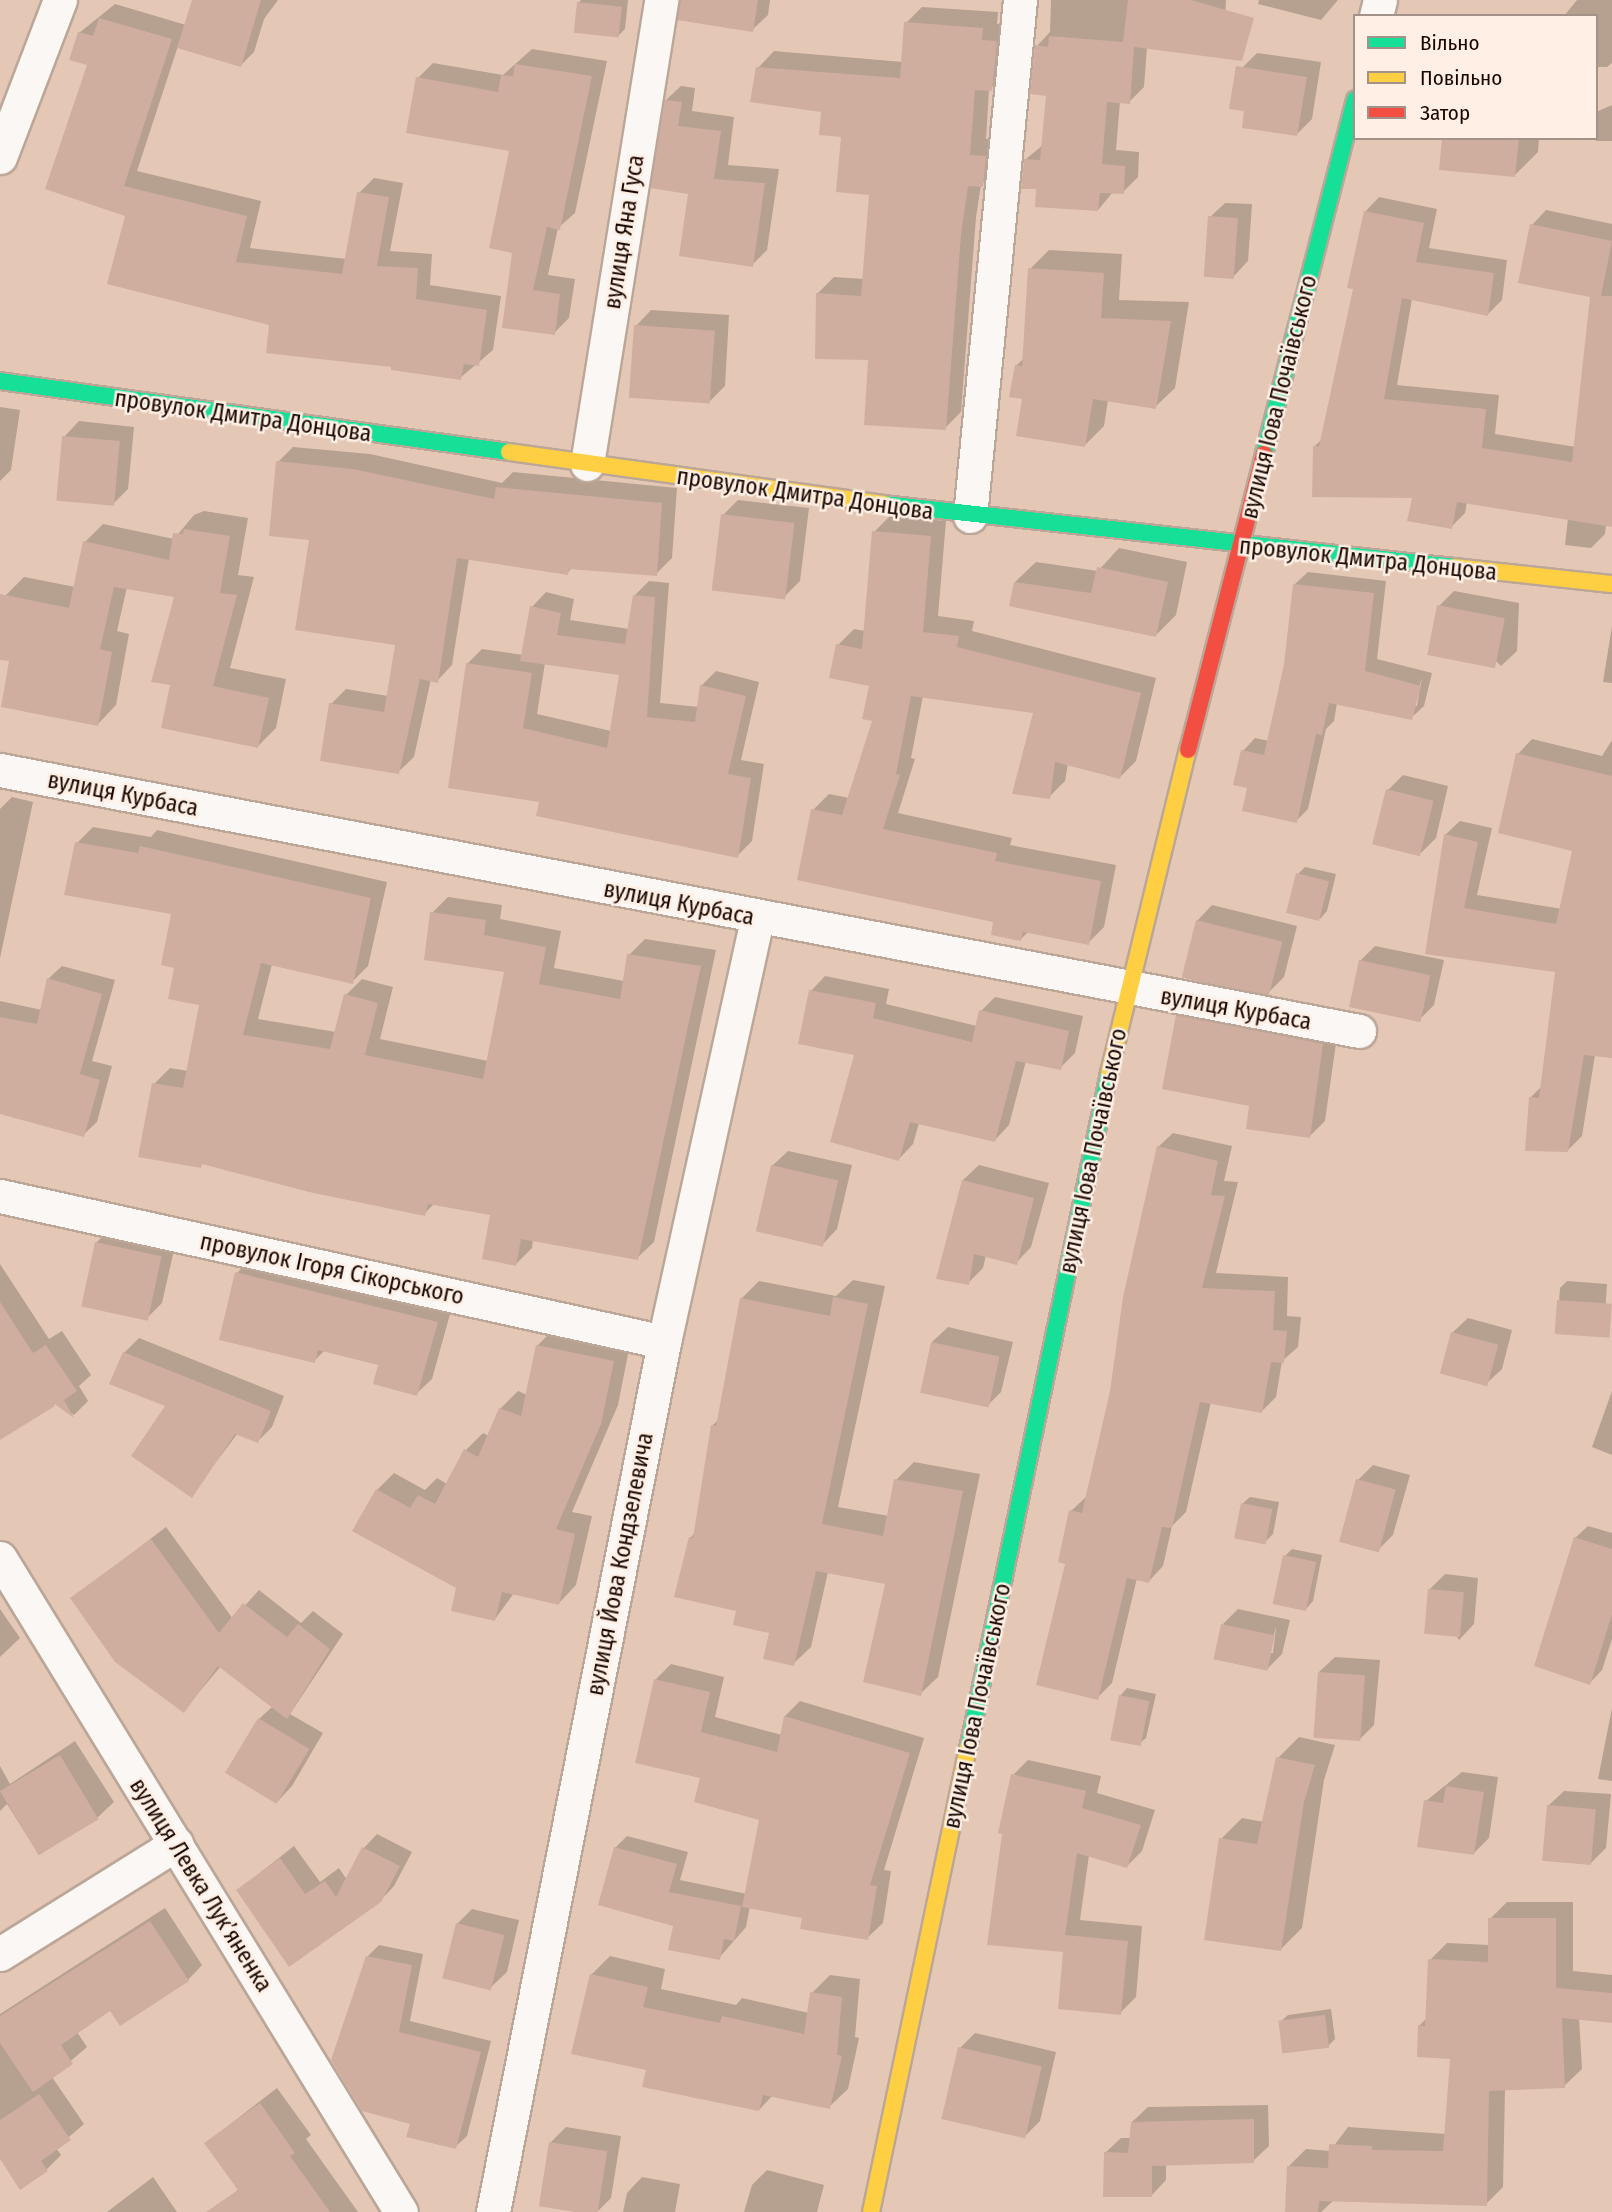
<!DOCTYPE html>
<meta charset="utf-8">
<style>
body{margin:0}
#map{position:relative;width:1612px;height:2212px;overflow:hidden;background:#e4c8b5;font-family:"Fira Sans Condensed",sans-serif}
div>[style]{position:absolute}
.shadow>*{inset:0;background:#0003}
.building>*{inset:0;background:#d0ae9f;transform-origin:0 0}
.roads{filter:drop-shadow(2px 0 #bba698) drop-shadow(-2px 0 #bba698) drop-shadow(0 2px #bba698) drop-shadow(0 -2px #bba698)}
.street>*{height:33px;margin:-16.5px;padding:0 16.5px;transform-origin:16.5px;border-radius:16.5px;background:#fbf7f4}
.fast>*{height:16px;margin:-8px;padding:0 8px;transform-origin:8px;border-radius:8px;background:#16e098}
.slow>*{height:16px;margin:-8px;padding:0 8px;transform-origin:8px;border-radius:8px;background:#ffcf43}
.jam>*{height:16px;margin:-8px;padding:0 8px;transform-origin:8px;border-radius:8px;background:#f24e42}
span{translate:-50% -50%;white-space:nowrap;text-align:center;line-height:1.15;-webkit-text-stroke:5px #ffefe4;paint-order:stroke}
.street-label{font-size:23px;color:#170700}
.legend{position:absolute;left:1353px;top:14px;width:245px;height:126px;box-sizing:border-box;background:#ffefe4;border:2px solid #a29289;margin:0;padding:9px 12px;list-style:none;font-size:21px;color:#170700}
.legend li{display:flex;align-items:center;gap:14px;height:35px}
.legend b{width:35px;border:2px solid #a29289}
</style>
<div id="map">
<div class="shadow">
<i style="clip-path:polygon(193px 0,278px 0,264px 19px,254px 52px,241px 65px,178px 46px,137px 171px,261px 201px,250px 248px,347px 259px,359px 193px,374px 178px,403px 183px,390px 251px,432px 254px,430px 285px,501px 296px,493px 350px,460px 378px,393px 365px,271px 323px,127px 215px,79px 33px,115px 4px,186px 25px)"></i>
<i style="clip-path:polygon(581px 0,628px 0,625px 29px,618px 36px,578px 3px)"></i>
<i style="clip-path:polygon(689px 0,770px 0,768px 15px,752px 30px)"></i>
<i style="clip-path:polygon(1051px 0,1226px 0,1224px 40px,1147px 47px,1144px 87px,1129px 102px,1120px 101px,1116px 150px,1139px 152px,1138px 177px,1123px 192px,1113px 192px,1098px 210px,1038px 188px,1026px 159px,1043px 145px,1048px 95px,1037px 46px,1050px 32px)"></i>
<i style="clip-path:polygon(1259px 0,1338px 0,1321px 20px,1258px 4px)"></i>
<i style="clip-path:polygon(1577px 0,1612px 0,1612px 63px,1607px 67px,1596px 67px,1596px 16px,1564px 16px)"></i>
<i style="clip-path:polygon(922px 7px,998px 12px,997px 24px,1012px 25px,1008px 73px,989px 89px,986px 139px,1001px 140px,998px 168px,981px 185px,976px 217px,961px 412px,945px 428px,870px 358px,817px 294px,834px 277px,864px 279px,871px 194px,843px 135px,823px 111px,758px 68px,774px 51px,903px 62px,906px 23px)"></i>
<i style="clip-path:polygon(532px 49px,607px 61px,575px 213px,558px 228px,548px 275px,575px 279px,569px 318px,554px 333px,504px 326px,514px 251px,511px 150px,418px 78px,433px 63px,503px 75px)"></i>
<i style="clip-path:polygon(1257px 53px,1321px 62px,1312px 119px,1297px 134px,1246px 110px,1242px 68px)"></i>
<i style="clip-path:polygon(681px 86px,695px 88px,692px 111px,734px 117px,728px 165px,779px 169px,767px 250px,752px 265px,690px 192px,666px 100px)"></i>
<i style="clip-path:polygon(1612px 105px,1612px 141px,1596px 141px,1596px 112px)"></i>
<i style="clip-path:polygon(1443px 138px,1539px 138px,1538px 152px,1515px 175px)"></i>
<i style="clip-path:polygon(1379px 197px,1437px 209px,1429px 248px,1507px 260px,1502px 300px,1488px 314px,1412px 299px,1397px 385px,1499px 395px,1495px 434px,1576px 447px,1592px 296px,1532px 225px,1546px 210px,1612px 224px,1612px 525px,1606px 524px,1605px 534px,1591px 548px,1565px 545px,1568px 518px,1467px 502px,1465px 513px,1451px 527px,1414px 496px,1314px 447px,1322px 439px,1355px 288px,1365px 212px)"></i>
<i style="clip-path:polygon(1225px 203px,1252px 204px,1248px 261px,1233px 277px,1209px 218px)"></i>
<i style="clip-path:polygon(1049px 250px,1122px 254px,1119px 300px,1189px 302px,1175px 388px,1155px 407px,1108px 400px,1104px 426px,1085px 445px,1024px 398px,1016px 366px,1024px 358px,1030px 269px)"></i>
<i style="clip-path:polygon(651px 310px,729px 315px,725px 386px,710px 401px,636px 326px)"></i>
<i style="clip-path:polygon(0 407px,20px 410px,11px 470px,0 481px)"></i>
<i style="clip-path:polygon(79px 421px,134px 427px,128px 489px,113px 504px,64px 437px)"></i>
<i style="clip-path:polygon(293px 447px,370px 454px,502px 483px,513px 472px,677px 488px,672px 558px,656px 574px,572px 568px,567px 573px,469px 558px,452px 665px,437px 681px,431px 679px,414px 757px,398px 772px,331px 704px,346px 689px,388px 696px,397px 644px,311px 539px,278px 462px)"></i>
<i style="clip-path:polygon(738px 500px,809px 508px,800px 581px,785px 596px,723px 515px)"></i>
<i style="clip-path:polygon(204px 511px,248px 518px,238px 575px,254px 577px,230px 668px,286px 679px,276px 728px,257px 747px,172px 684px,176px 595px,127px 587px,117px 631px,129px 634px,116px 705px,98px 724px,14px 646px,0 643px,5px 596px,24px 577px,75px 587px,85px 542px,103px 524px,174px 539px,194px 515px)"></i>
<i style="clip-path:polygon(890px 516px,946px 521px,938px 616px,974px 621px,972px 631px,1156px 678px,1136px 761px,1120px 777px,1068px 764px,1065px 781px,1049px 797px,1035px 711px,923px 696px,911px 758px,915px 759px,898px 813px,1012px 838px,1010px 845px,1116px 865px,1104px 927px,1088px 943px,1028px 932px,1021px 939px,813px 810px,829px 794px,849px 798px,875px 720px,871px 685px,838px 645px,854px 629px,865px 631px,874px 532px)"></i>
<i style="clip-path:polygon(1119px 548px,1187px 562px,1176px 615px,1156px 635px,1015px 582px,1036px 562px,1098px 571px)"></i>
<i style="clip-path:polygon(evenodd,1308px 572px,1386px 581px,1377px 659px,1432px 673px,1424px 706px,1411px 718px,1337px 703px,1334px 721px,1326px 729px,1308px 809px,1296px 821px,1249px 786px,1243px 751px,1255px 738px,1269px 741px,1285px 665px,1295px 584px,1308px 572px,1422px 677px,1417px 706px,1414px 706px,1422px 677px)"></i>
<i style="clip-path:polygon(evenodd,649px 581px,669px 583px,660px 703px,699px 707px,701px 686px,716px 671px,759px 682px,741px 760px,764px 764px,752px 841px,737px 856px,541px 800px,467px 664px,482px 649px,523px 655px,532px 607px,546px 592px,574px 599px,570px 620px,629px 629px,635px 595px,649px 581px,545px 663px,621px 674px,611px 731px,537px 714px,545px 663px)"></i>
<i style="clip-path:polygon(1454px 591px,1519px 603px,1517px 651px,1501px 666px,1439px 606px)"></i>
<i style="clip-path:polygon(1612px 626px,1612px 683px,1603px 682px)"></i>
<i style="clip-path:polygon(1532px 739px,1602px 756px,1612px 740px,1612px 1057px,1595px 1055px,1582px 1136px,1567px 1151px,1531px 1097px,1543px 1085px,1557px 971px,1427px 953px,1445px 835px,1460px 821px,1492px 828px,1477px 895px,1562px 909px,1574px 849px,1518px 754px)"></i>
<i style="clip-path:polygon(1403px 775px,1448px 786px,1436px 838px,1421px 853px,1388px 790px)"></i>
<i style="clip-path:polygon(12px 797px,33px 802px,0 958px,0 809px)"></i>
<i style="clip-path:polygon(93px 827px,151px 837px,157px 830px,387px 882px,368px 966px,352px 982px,272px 964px,258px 1019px,336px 1032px,346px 995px,362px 979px,393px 987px,380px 1039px,488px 1061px,506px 970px,432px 913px,448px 897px,502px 905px,500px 919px,561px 931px,554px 968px,624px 981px,629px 955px,645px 939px,716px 950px,654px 1242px,637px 1258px,533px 1239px,532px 1248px,516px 1264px,492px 1214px,435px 1203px,424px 1214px,204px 1162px,200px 1166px,154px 1084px,170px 1068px,188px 1071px,201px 1004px,176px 966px,173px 913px,77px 843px)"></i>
<i style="clip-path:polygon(1305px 867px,1336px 874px,1327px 911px,1320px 919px,1298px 874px)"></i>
<i style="clip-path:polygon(1212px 905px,1297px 926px,1284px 977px,1269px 992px,1197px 921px)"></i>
<i style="clip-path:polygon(1375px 946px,1444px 960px,1434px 1005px,1419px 1020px,1360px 961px)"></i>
<i style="clip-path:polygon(62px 966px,115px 980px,92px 1061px,112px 1066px,97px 1122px,83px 1135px,0 1112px,0 1001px,42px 1010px,48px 979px)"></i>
<i style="clip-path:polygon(825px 976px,889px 989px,886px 1004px,977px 1026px,981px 1011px,995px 997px,1083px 1016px,1075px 1053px,1060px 1068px,1026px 1061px,1009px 1125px,995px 1140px,919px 1123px,913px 1144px,899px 1159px,856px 1054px,811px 991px)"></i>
<i style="clip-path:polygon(1193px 1001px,1338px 1029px,1325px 1121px,1310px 1136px,1251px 1105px,1178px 1016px)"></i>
<i style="clip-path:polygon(1173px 1133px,1232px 1146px,1224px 1181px,1238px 1182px,1216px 1273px,1288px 1277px,1287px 1316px,1301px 1317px,1298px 1347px,1282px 1361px,1276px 1397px,1261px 1412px,1211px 1402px,1186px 1512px,1172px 1526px,1163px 1566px,1149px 1581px,1137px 1578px,1112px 1683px,1097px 1698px,1067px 1562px,1071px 1511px,1086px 1497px,1111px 1391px,1158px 1147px)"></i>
<i style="clip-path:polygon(788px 1151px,852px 1165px,837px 1229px,822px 1245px,772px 1166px)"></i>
<i style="clip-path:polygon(979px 1165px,1049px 1183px,1031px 1247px,1016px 1263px,986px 1255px,983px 1268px,968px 1283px,963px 1180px)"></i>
<i style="clip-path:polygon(112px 1227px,176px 1241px,162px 1303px,147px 1318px,96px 1243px)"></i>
<i style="clip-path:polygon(252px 1258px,452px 1307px,432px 1379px,416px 1394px,380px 1364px,325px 1350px,314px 1361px,237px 1273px)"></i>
<i style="clip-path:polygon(0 1264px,49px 1339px,62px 1331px,91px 1375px,79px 1386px,88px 1401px,74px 1415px,56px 1403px,0 1439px)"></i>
<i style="clip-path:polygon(853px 1280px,885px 1286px,838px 1507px,889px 1516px,896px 1480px,914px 1462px,980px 1474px,938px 1677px,920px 1694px,887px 1582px,828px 1572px,811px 1647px,793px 1664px,771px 1632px,738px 1610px,690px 1538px,695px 1533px,712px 1426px,719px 1419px,741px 1299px,759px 1281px,836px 1296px)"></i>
<i style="clip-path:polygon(1567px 1281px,1607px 1284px,1604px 1327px,1557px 1332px,1560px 1288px)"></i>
<i style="clip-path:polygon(1468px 1318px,1512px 1330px,1502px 1369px,1486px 1384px,1452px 1333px)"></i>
<i style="clip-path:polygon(948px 1327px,1013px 1342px,1001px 1392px,986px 1407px,932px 1342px)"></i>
<i style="clip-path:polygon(555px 1328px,630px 1344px,618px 1405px,572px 1512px,592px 1516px,576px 1585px,559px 1603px,514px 1593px,495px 1619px,458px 1587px,377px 1490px,394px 1473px,425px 1490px,437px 1478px,447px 1484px,466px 1450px,483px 1433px,489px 1436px,500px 1409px,518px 1391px,527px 1395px,537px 1346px)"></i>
<i style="clip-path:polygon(139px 1338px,284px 1396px,272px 1427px,258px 1441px,238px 1433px,191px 1495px,167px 1405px,124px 1353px)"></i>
<i style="clip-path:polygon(1612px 1391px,1612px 1455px,1592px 1447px)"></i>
<i style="clip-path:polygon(1373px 1465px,1410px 1475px,1393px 1535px,1378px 1550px,1358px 1480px)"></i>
<i style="clip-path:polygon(1250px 1497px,1279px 1502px,1273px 1534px,1266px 1541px,1242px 1504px)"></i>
<i style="clip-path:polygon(1588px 1526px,1612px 1533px,1612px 1639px,1602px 1670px,1590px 1683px,1575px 1538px)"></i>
<i style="clip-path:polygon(166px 1527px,233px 1619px,259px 1590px,301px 1623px,313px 1611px,343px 1634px,290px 1714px,323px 1733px,292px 1786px,277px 1802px,259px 1719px,273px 1706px,221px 1666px,184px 1710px,72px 1599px)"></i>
<i style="clip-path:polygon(1292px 1549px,1322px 1555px,1313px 1601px,1306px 1609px,1285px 1556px)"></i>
<i style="clip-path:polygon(1445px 1574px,1478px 1578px,1474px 1624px,1459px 1640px,1429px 1590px)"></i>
<i style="clip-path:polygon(0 1609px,20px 1638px,0 1657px)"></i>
<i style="clip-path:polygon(evenodd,1238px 1609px,1290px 1620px,1282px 1654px,1267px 1669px,1223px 1624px,1238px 1609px,1276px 1627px,1273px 1653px,1269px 1653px,1276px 1627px)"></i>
<i style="clip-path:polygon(1335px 1657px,1380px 1660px,1374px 1725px,1359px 1740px,1319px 1672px)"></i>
<i style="clip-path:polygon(671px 1664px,724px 1677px,715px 1717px,782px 1735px,785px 1716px,800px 1701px,924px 1738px,884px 1870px,891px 1871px,883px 1923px,867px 1938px,804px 1917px,750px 1906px,746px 1927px,719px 1958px,675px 1924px,615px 1848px,627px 1836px,688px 1852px,680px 1880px,747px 1894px,761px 1818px,703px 1777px,656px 1679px)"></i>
<i style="clip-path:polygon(1127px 1688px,1156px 1694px,1146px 1738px,1138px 1745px,1120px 1696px)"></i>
<i style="clip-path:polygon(1612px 1708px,1612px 1781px,1598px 1779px)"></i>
<i style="clip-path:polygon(1299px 1737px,1335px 1745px,1324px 1780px,1302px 1928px,1281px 1949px,1221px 1839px,1242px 1818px,1264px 1822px,1278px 1758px)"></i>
<i style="clip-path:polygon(75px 1741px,114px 1802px,98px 1817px,39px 1855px,7px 1804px,0 1811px,0 1766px,10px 1784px)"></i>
<i style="clip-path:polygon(1028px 1760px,1101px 1776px,1097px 1793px,1155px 1810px,1142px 1851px,1127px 1866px,1089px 1855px,1080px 1920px,1142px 1926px,1136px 1997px,1120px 2013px,1065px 1950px,1013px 1775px)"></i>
<i style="clip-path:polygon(1462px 1772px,1498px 1777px,1489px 1838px,1473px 1854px,1426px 1801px)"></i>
<i style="clip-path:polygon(1564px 1791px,1611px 1794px,1606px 1848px,1591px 1863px,1548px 1806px)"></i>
<i style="clip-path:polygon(377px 1834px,412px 1852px,394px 1886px,380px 1901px,238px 1890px,294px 1846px,320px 1882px,339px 1868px,347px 1880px,364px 1848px)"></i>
<i style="clip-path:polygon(1507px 1902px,1573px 1902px,1573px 1971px,1612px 1975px,1612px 2021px,1579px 2018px,1582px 2069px,1564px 2086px,1505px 2089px,1503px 2187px,1486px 2204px,1334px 2200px,1321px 2212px,1287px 2212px,1289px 2166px,1306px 2149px,1330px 2151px,1348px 2127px,1446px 2134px,1452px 2057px,1419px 2026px,1427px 2018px,1430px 1960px,1447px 1943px,1490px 1945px,1490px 1919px)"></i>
<i style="clip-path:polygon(165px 1908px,202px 1965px,188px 1980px,110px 2008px,77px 2032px,87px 2047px,52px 2077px,84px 2124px,56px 2148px,61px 2155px,46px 2170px,0 2156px,0 2014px)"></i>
<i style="clip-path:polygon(472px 1909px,519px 1920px,507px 1972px,491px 1987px,457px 1924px)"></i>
<i style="clip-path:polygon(379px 1945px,423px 1954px,410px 2021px,491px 2041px,467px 2136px,455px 2147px,412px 2122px,367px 1957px)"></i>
<i style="clip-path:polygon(610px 1956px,665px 1969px,661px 1989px,736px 2005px,742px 1998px,809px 2013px,812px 1993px,830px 1975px,860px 1979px,855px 2037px,859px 2038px,848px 2089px,829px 2107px,773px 2095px,759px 2110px,648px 2069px,591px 1975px)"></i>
<i style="clip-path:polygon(1331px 2009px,1335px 2039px,1328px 2046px,1280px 2022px,1288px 2015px)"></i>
<i style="clip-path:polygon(975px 2033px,1056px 2052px,1040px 2121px,1024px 2137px,960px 2048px)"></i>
<i style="clip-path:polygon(277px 2088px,311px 2135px,306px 2139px,358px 2212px,243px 2212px,232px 2196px,239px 2188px,206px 2143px)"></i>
<i style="clip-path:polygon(1268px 2105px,1269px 2146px,1253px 2161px,1166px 2164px,1166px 2180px,1151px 2196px,1105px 2153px,1121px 2138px,1131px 2138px,1132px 2122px,1148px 2107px)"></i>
<i style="clip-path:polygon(566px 2127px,621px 2136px,611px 2198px,597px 2212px,541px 2205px,550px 2143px)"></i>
<i style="clip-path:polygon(767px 2170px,824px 2185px,817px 2212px,744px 2212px,752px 2185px)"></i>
<i style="clip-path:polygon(153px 2177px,177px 2212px,107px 2212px)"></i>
<i style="clip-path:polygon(642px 2177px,680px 2184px,675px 2212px,623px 2212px,627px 2193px)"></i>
</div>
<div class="building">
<i style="clip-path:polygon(192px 0,261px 0,241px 67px,177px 48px)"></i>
<i style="clip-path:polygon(680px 0,758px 0,753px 32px,677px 20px)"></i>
<i style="clip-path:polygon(1128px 0,1191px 0,1254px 18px,1242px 61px,1134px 47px,1130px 104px,1107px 102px,1102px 164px,1125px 166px,1124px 194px,1100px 193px,1098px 211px,1035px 207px,1036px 189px,1021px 189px,1024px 159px,1040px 160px,1046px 96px,1030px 94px,1035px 45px,1048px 47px,1049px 36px,1123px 42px)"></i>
<i style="left:577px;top:2px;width:45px;height:31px;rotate:6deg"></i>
<i style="clip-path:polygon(99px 18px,172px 39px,124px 186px,247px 216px,236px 262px,342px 274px,357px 192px,389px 197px,377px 266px,418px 268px,416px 299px,487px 310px,479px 366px,464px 364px,461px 380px,391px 370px,391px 367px,266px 353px,269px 325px,107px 284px,125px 216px,45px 189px,87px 65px,69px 60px,78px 32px,93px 36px)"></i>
<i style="clip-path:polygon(904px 22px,983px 28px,982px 40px,997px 41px,992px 91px,975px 90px,970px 155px,986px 156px,983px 187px,968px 186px,961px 235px,946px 430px,864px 425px,868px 360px,815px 359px,816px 293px,861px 296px,869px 195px,836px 192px,841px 137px,819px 135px,821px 112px,750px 102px,756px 67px,900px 78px)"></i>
<i style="clip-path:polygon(515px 64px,592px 76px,560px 230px,547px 227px,533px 290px,560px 294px,555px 335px,502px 328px,512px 253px,489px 248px,509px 151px,406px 133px,416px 77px,498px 92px,501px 75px,513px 76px)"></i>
<i style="clip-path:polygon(1236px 66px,1307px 77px,1297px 136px,1242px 128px,1244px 111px,1229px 109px)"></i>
<i style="clip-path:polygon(665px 100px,682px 102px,678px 126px,721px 131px,714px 179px,765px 183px,753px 267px,679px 256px,688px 194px,650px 188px)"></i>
<i style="clip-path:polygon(1442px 138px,1519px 138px,1515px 177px,1439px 170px)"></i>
<i style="clip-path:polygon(1364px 211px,1424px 223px,1416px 262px,1494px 273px,1488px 316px,1402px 298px,1384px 399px,1486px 409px,1482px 448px,1572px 462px,1590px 297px,1518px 283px,1530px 224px,1612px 241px,1601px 296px,1612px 296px,1612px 527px,1457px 502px,1452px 529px,1407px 521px,1412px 498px,1312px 497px,1313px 446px,1319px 446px,1353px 289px,1347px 288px)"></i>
<i style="left:1208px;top:216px;width:30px;height:61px;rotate:4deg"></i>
<i style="clip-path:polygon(1028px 268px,1104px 273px,1101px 318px,1171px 321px,1156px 409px,1093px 399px,1085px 447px,1016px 436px,1022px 399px,1009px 397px,1015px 365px,1022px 366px)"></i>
<i style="left:634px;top:325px;width:81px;height:73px;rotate:4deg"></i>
<i style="left:62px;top:436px;width:58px;height:65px;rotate:5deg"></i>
<i style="clip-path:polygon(276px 461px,353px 469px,494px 499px,496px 487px,662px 503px,657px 576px,569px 569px,568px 575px,457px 558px,438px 683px,420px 679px,399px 774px,320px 761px,329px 703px,384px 712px,395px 645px,295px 630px,309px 540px,269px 536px)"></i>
<i style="left:721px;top:514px;width:74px;height:77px;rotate:7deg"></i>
<i style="clip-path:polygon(184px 529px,230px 536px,220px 593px,237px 595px,213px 686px,269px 698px,258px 748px,161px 728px,170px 685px,151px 682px,174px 597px,114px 587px,100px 649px,112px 652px,98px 726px,1px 707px,9px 661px,0 660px,0 594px,69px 608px,83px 541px,169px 560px,173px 533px,183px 534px)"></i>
<i style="clip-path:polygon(872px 531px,931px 536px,923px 632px,959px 636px,957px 647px,1141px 693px,1120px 779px,1055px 762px,1050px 799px,1012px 794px,1033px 713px,911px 696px,896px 774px,900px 775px,883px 829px,997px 853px,995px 861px,1101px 881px,1089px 945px,1023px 932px,1021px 941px,991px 935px,993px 922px,797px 880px,811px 809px,842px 815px,872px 721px,862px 719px,869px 686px,829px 678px,836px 644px,862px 649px)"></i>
<i style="clip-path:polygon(1097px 567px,1168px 582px,1156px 637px,1009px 606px,1014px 582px,1091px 593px)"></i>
<i style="clip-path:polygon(1293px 584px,1374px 593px,1365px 671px,1421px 686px,1412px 720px,1329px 703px,1322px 735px,1316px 734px,1297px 823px,1242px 811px,1247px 788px,1233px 785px,1241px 750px,1264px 755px,1284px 664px)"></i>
<i style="clip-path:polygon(633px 595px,655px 597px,647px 717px,695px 722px,700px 685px,746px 696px,728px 774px,751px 778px,738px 858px,536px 816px,539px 802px,448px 788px,466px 663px,532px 673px,523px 728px,607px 748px,619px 675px,520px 661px,530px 606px,561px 613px,557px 635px,625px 644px)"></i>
<i style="left:1437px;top:605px;width:69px;height:51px;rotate:11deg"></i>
<i style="clip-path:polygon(1516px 753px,1612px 776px,1612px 1058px,1584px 1055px,1568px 1152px,1525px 1151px,1529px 1097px,1539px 1098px,1555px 972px,1425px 954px,1444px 834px,1478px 842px,1464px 908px,1556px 924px,1572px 851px,1498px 833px)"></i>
<i style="left:1386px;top:789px;width:49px;height:57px;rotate:14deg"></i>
<i style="clip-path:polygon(75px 842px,138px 853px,140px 846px,371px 898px,353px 984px,261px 963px,243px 1035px,330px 1049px,344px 994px,378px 1003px,365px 1055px,483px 1079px,504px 972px,424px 960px,430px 912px,486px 920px,484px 935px,546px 947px,539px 984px,620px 999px,627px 954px,701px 966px,638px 1260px,521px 1239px,516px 1266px,482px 1259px,490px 1215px,428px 1204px,425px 1216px,309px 1192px,202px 1164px,201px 1168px,138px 1157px,152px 1083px,183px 1088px,199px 1005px,168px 999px,174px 968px,161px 965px,171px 914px,64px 895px)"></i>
<i style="left:1296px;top:873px;width:34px;height:41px;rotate:14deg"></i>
<i style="left:1196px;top:920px;width:89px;height:59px;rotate:14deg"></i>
<i style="left:1359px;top:960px;width:73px;height:48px;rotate:12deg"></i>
<i style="clip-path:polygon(47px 978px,102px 994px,80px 1074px,100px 1080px,84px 1137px,0 1114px,0 1017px,37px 1024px)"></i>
<i style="clip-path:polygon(809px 990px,876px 1003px,873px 1018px,972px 1042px,979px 1010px,1069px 1031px,1061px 1070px,1016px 1061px,995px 1142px,910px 1122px,899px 1161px,830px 1142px,854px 1055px,798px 1044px)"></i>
<i style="clip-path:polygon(1176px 1015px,1323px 1044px,1310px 1138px,1246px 1129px,1249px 1106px,1162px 1089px)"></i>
<i style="clip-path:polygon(1157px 1146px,1218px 1161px,1211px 1195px,1225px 1196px,1202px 1288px,1275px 1291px,1273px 1330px,1287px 1331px,1284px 1363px,1271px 1362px,1262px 1413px,1200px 1402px,1172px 1528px,1162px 1527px,1149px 1583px,1127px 1578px,1098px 1700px,1036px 1685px,1065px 1564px,1058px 1562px,1069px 1510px,1082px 1513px,1110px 1391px,1123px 1297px)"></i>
<i style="left:771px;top:1165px;width:69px;height:68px;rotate:13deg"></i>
<i style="clip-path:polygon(962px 1180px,1034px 1198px,1017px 1265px,974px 1254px,969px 1285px,936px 1279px)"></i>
<i style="left:95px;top:1242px;width:68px;height:66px;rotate:12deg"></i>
<i style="clip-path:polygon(235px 1272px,438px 1322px,417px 1396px,373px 1384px,378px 1365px,318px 1350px,315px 1363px,219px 1340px)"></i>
<i style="clip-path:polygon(833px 1297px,868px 1304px,822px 1524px,883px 1536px,894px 1479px,963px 1491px,921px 1696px,863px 1682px,885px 1584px,816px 1571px,794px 1666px,763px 1659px,769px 1633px,733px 1625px,736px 1611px,674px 1597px,689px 1537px,693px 1538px,711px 1425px,716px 1426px,740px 1298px,830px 1316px)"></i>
<i style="left:1557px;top:1300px;width:55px;height:34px;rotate:4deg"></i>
<i style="clip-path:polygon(0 1302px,33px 1353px,46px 1345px,77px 1391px,64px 1400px,74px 1418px,52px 1402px,55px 1406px,0 1440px)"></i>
<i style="left:1451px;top:1332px;width:49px;height:43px;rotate:15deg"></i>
<i style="left:931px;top:1342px;width:70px;height:52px;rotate:12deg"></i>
<i style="clip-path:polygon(536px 1345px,614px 1361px,601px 1424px,556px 1529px,575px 1534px,559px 1605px,502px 1592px,495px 1621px,451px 1611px,456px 1588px,352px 1531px,376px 1489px,410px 1508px,418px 1495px,435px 1504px,464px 1449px,478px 1457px,499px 1408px,521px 1416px)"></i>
<i style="clip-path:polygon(123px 1352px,271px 1411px,258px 1443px,235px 1434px,192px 1498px,131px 1456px,165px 1406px,109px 1384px)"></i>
<i style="left:1356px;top:1479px;width:41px;height:65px;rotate:15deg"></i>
<i style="left:1241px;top:1503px;width:32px;height:36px;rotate:11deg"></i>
<i style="clip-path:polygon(1574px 1537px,1612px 1549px,1612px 1614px,1590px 1685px,1534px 1666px)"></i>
<i style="clip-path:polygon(151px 1539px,219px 1633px,243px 1603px,287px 1637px,298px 1624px,330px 1649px,287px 1719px,218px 1666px,184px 1713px,115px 1662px,70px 1598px)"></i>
<i style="left:1283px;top:1555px;width:34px;height:50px;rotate:12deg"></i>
<i style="left:1428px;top:1589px;width:36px;height:45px;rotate:5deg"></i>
<i style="left:1221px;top:1624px;width:55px;height:36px;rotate:12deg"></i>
<i style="left:1318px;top:1672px;width:47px;height:66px;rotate:4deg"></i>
<i style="clip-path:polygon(654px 1679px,710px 1692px,701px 1732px,777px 1752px,784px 1716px,910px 1753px,870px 1885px,877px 1886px,868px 1940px,800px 1929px,802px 1918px,742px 1907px,759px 1820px,694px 1802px,700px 1778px,635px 1763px)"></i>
<i style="left:1119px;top:1695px;width:31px;height:46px;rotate:11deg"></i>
<i style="left:258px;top:1718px;width:60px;height:64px;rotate:31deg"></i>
<i style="left:60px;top:1755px;width:75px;height:70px;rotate:59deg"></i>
<i style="clip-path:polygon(1276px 1757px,1315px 1765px,1304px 1802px,1281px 1951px,1204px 1940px,1219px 1838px,1257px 1844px)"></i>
<i style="clip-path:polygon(1011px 1774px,1086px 1791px,1082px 1808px,1141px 1825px,1127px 1868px,1077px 1853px,1065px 1935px,1128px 1941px,1121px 2015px,1058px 2009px,1063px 1952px,987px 1945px,1002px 1834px,998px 1833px)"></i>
<i style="clip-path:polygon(1446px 1786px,1484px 1792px,1474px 1855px,1417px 1847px,1424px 1800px,1443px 1803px)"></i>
<i style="left:1547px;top:1805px;width:49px;height:56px;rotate:5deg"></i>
<i style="clip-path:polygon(362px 1847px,400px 1866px,381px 1902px,289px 1967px,236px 1890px,280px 1858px,305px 1894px,325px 1881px,336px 1897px)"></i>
<i style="clip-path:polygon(614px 1847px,677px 1864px,669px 1892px,741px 1906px,734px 1941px,724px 1939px,720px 1960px,668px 1950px,673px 1926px,598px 1905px)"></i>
<i style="clip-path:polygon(1488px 1918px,1556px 1918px,1556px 1988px,1612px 1993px,1612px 2023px,1562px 2018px,1565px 2088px,1489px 2091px,1487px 2206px,1319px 2201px,1318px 2212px,1285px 2212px,1287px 2166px,1328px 2168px,1329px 2144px,1372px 2146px,1372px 2150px,1443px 2151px,1450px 2059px,1417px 2057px,1418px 2025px,1425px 2026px,1428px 1959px,1488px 1962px)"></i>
<i style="clip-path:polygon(150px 1921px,189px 1981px,120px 2026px,110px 2011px,61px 2045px,73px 2064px,33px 2092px,0 2043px,0 2016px)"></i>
<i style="left:456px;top:1923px;width:50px;height:57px;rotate:14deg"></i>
<i style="clip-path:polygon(366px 1956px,412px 1965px,399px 2032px,481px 2052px,456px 2149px,406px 2137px,410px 2124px,362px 2111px,331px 2060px)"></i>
<i style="clip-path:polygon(590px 1974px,648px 1987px,643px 2007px,720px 2023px,722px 2016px,804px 2034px,810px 1992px,842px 1997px,837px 2055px,842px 2056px,830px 2109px,763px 2095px,759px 2111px,642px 2087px,646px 2070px,571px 2054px)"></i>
<i style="left:1325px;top:2015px;width:33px;height:47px;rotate:83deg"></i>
<i style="left:958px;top:2047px;width:86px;height:74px;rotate:13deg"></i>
<i style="clip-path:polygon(39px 2094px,71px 2140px,41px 2161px,48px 2171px,20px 2190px,0 2159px,0 2120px)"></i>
<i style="clip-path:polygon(260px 2103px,295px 2153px,290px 2156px,330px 2212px,206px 2212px,238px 2190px,204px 2143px)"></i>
<i style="clip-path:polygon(1254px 2119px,1254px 2163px,1152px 2166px,1152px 2197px,1103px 2197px,1104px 2152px,1128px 2153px,1131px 2122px)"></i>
<i style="left:549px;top:2142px;width:59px;height:65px;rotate:9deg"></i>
</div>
<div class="roads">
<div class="street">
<i style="left:1376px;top:16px;width:16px;rotate:-76deg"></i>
<i style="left:0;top:157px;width:168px;rotate:-69.1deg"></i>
<i style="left:587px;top:464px;width:470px;rotate:-80.9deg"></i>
<i style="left:970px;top:516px;width:518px;rotate:-84.47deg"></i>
<i style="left:0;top:770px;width:1384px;rotate:10.87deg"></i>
<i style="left:0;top:1196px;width:680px;rotate:12.4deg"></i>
<i style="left:0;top:1558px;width:767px;rotate:58.49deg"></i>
<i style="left:0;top:1954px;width:208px;rotate:-32deg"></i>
<i style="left:493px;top:2212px;width:887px;rotate:-78.88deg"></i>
<i style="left:664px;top:1342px;width:434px;rotate:-77.6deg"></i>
</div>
<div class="fast">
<i style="left:0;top:381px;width:514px;rotate:7.94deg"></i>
<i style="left:1264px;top:454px;width:366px;rotate:-75.6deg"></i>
<i style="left:884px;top:504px;width:574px;rotate:6.3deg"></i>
<i style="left:968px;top:1749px;width:691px;rotate:-78.22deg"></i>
</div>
<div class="slow">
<i style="left:509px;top:452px;width:379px;rotate:7.9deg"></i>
<i style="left:1455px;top:567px;width:158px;rotate:6.2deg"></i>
<i style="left:1109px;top:1073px;width:333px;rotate:-76.3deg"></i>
<i style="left:871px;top:2212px;width:473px;rotate:-78.2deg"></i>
</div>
<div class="jam">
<i style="left:1188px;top:750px;width:306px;rotate:-75.6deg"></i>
</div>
</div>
<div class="street-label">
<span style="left:624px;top:232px;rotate:-81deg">вулиця Яна Гуса</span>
<span style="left:1279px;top:397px;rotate:-76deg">вулиця Іова Почаївського</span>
<span style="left:243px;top:416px;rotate:8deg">провулок Дмитра Донцова</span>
<span style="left:805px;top:494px;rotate:8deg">провулок Дмитра Донцова</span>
<span style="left:1368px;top:559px;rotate:6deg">провулок Дмитра Донцова</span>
<span style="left:123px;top:794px;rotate:11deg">вулиця Курбаса</span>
<span style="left:679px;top:903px;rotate:11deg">вулиця Курбаса</span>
<span style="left:1236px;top:1009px;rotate:10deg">вулиця Курбаса</span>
<span style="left:1093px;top:1151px;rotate:-78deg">вулиця Іова Почаївського</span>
<span style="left:332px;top:1269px;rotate:12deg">провулок Ігоря Сікорського</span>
<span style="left:620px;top:1564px;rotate:-79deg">вулиця Йова Кондзелевича</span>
<span style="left:977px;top:1706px;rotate:-78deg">вулиця Іова Почаївського</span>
<span style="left:201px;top:1885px;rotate:58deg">вулиця Левка Лукʼяненка</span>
</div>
<ul class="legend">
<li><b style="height:9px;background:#16e098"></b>Вільно</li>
<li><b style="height:9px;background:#ffcf43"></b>Повільно</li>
<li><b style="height:9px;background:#f24e42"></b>Затор</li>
</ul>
</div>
